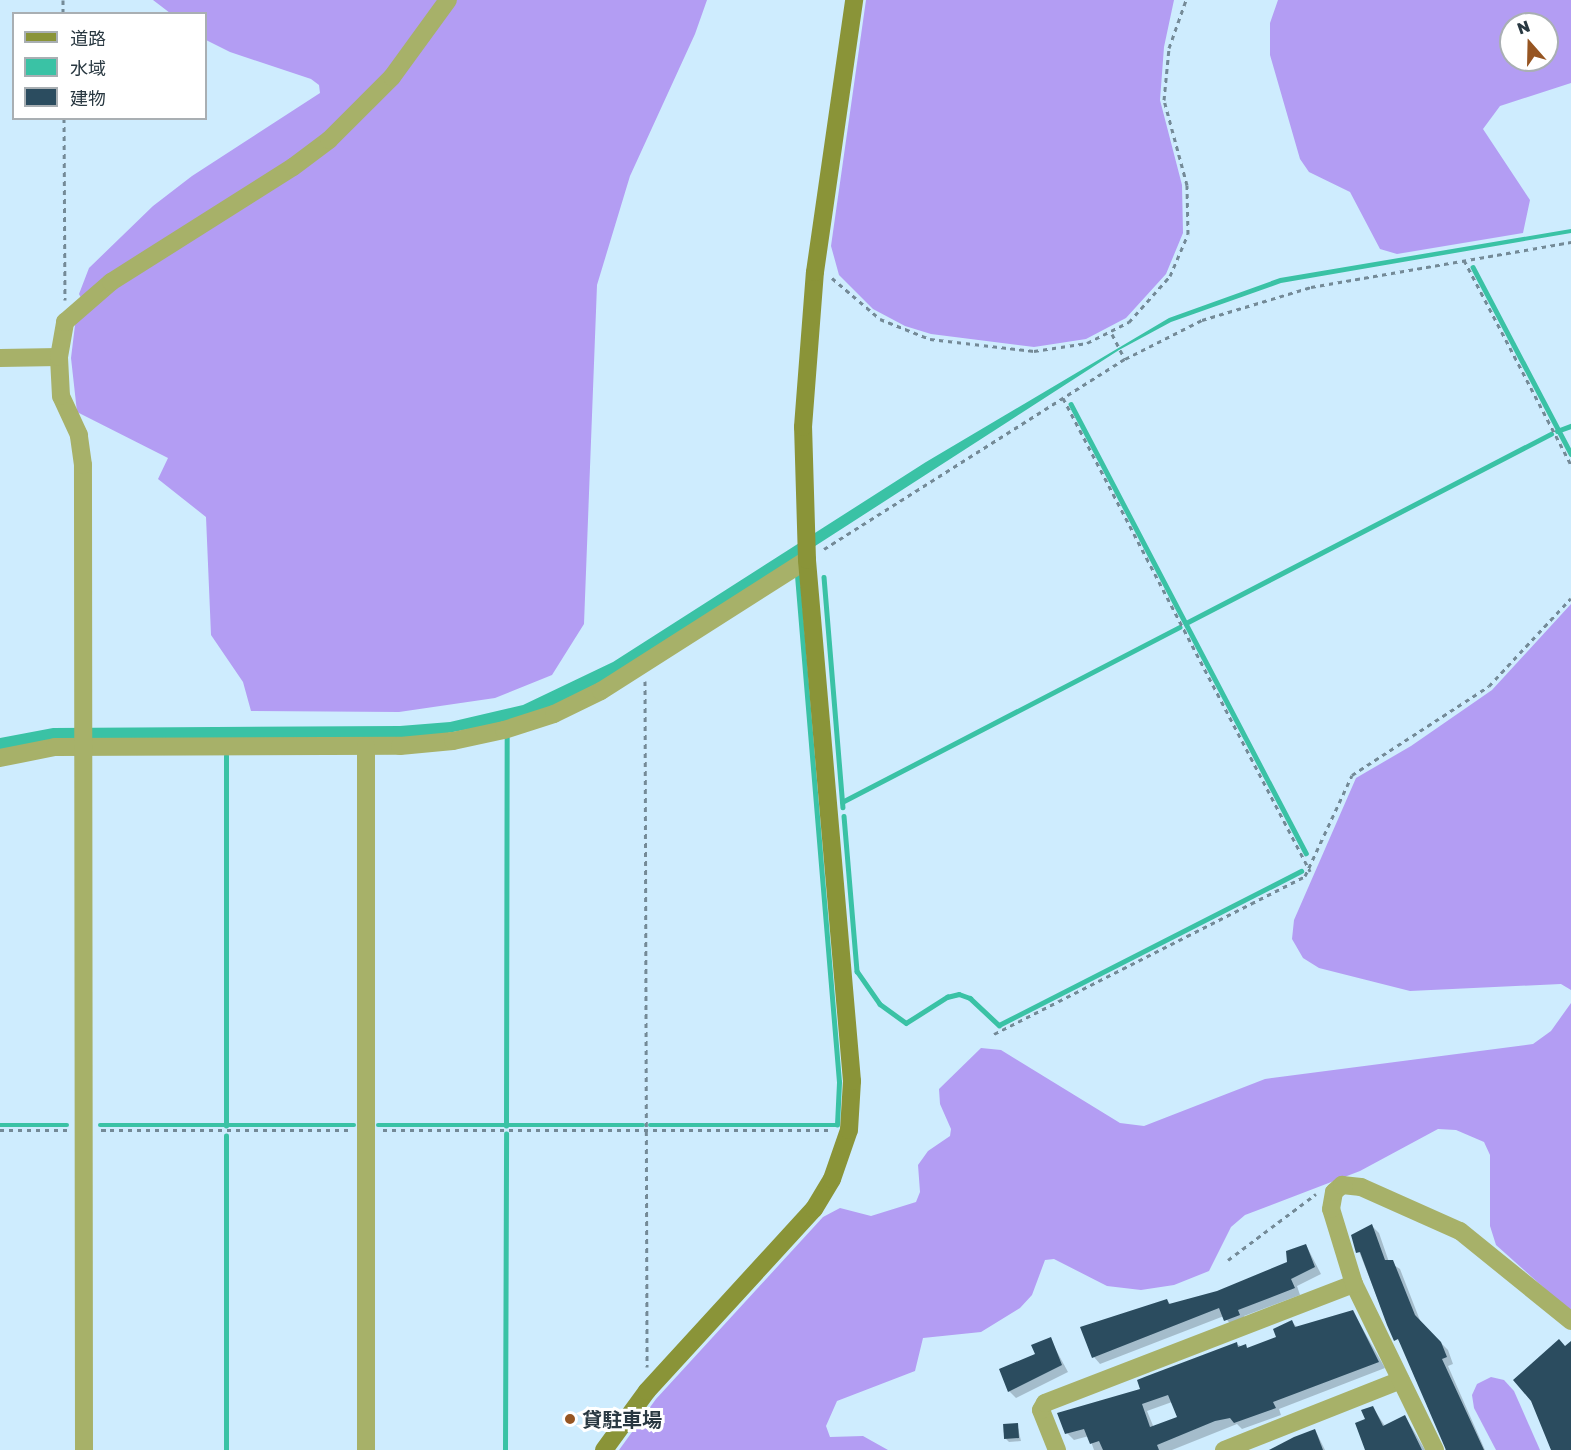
<!DOCTYPE html>
<meta charset="utf-8">
<style>
body{margin:0}
#map{position:relative;width:1571px;height:1450px;overflow:hidden;background:#ceecfe;font-family:"Golos Text","Noto Sans JP",sans-serif}
div>[style]{position:absolute}
.forest>*{inset:0;background:#b39df3}
.water>*{inset:0;background:#3ac2a5}
.shadow>*{inset:0;background:#0003}
.stream>*{height:4.5px;margin:-2.25px;padding:0 2.25px;transform-origin:2.25px;border-radius:2.25px;background:#3ac2a5}
.building>*{inset:0;background:#2b4c5f;transform-origin:0 0}
.path>*{height:3px;margin-top:-1.5px;transform-origin:0;background:repeating-linear-gradient(90deg,#748a97 0 4.5px,transparent 0 9px)}
.street>*{height:18px;margin:-9px;padding:0 9px;transform-origin:9px;border-radius:9px;background:#a7b169}
.secondary>*{height:18px;margin:-9px;padding:0 9px;transform-origin:9px;border-radius:9px;background:#8a9438}
.dots>*{width:16px;height:16px;translate:-50% -50%;box-sizing:border-box;border:3px solid #fff;border-radius:50%}
span{translate:-50% -50%;white-space:nowrap;text-align:center;line-height:1.15;-webkit-text-stroke:6px #fff;paint-order:stroke}
.poi-label{font-size:20px;color:#293841;font-weight:700}
.left{translate:0 -50%;text-align:left}
.legend{position:absolute;left:12px;top:12px;width:195px;height:108px;box-sizing:border-box;background:#fff;border:2px solid #a9afb3;margin:0;padding:8px 10px;list-style:none;font-size:18px;color:#293841}
.legend li{display:flex;align-items:center;gap:12px;height:30px}
.legend b{width:30px;border:2px solid #a9afb3}
.north{position:absolute;left:1499px;top:12px;width:60px;height:60px;box-sizing:border-box;background:#fff;border:2px solid #a9afb3;border-radius:50%;rotate:340deg;font-size:16px;font-weight:700;line-height:24px;text-align:center;color:#293841}
.north::after{content:'';display:block;margin:auto;width:21px;height:27px;background:#965522;clip-path:polygon(50% 0,100% 100%,50% 72%,0 100%)}
</style>
<div id="map">
<div class="forest">
<i style="clip-path:polygon(153px 0,442px 0,416px 39px,325px 136px,81px 298px,79px 294px,89px 268px,153px 206px,192px 176px,320px 93px,319px 85px,311px 79px,230px 52px,206px 40px,206px 14px,170px 13px)"></i>
<i style="clip-path:polygon(454px 0,707px 0,695px 34px,630px 176px,597px 285px,584px 624px,552px 675px,495px 698px,399px 712px,251px 711px,243px 682px,211px 635px,206px 517px,158px 479px,168px 458px,77px 412px,71px 358px,75px 325px,85px 309px,296px 171px)"></i>
<i style="clip-path:polygon(866px 0,1174px 0,1164px 47px,1160px 100px,1182px 185px,1183px 233px,1166px 274px,1126px 318px,1086px 339px,1034px 347px,931px 334px,905px 326px,873px 309px,839px 275px,831px 246px)"></i>
<i style="clip-path:polygon(evenodd,1278px 0,1571px 0,1571px 83px,1500px 106px,1483px 129px,1530px 200px,1523px 233px,1397px 254px,1380px 249px,1350px 192px,1309px 172px,1300px 159px,1270px 55px,1270px 23px,1278px 0,1511px 24px,1547px 24px,1547px 60px,1511px 60px,1511px 24px)"></i>
<i style="clip-path:polygon(1571px 604px,1571px 990px,1561px 984px,1410px 991px,1319px 968px,1303px 958px,1292px 939px,1294px 920px,1356px 778px,1411px 746px,1492px 690px)"></i>
<i style="clip-path:polygon(1571px 1003px,1571px 1312px,1496px 1245px,1490px 1226px,1490px 1155px,1484px 1142px,1456px 1130px,1438px 1129px,1360px 1171px,1245px 1215px,1231px 1227px,1209px 1271px,1174px 1285px,1141px 1290px,1107px 1286px,1054px 1259px,1045px 1260px,1032px 1295px,1020px 1308px,981px 1332px,923px 1338px,915px 1371px,837px 1401px,826px 1426px,830px 1437px,863px 1436px,888px 1450px,619px 1450px,656px 1399px,823px 1217px,840px 1208px,871px 1216px,916px 1202px,920px 1192px,918px 1165px,928px 1151px,950px 1136px,951px 1129px,940px 1104px,939px 1089px,981px 1048px,1001px 1050px,1120px 1123px,1144px 1126px,1265px 1079px,1533px 1044px,1551px 1031px)"></i>
<i style="clip-path:polygon(1491px 1377px,1504px 1380px,1514px 1391px,1540px 1450px,1496px 1450px,1474px 1408px,1472px 1395px,1477px 1384px)"></i>
</div>
<div class="water">
<i style="clip-path:polygon(1571px 229px,1571px 233px,1281px 283px,1171px 322px,1119px 350px,620px 672px,551px 707px,502px 723px,426px 737px,54px 740px,0 751px,0 738px,53px 728px,400px 726px,450px 722px,523px 705px,613px 662px,926px 462px,1169px 318px,1280px 278px)"></i>
</div>
<div class="shadow">
<i style="clip-path:polygon(1372px 1226px,1379px 1233px,1389px 1262px,1400px 1269px,1421px 1323px,1448px 1350px,1453px 1364px,1448px 1366px,1485px 1450px,1445px 1450px,1447px 1445px,1403px 1347px,1388px 1325px,1353px 1236px)"></i>
<i style="clip-path:polygon(1306px 1245px,1321px 1274px,1297px 1286px,1300px 1295px,1244px 1316px,1246px 1321px,1232px 1326px,1224px 1316px,1100px 1364px,1094px 1357px,1167px 1300px,1171px 1305px,1217px 1292px,1289px 1263px)"></i>
<i style="clip-path:polygon(evenodd,1353px 1312px,1385px 1368px,1279px 1409px,1281px 1415px,1242px 1429px,1237px 1424px,1172px 1450px,1094px 1450px,1089px 1436px,1074px 1440px,1067px 1433px,1142px 1390px,1236px 1344px,1248px 1349px,1277px 1338px,1292px 1322px,1298px 1328px,1353px 1312px,1172px 1402px,1179px 1418px,1154px 1428px,1147px 1411px,1172px 1402px)"></i>
<i style="clip-path:polygon(1050px 1339px,1068px 1372px,1016px 1398px,1009px 1391px)"></i>
<i style="clip-path:polygon(1373px 1408px,1385px 1426px,1405px 1416px,1425px 1450px,1367px 1450px,1367px 1420px)"></i>
<i style="clip-path:polygon(1017px 1424px,1021px 1441px,1009px 1442px,1006px 1439px)"></i>
<i style="clip-path:polygon(1315px 1430px,1325px 1450px,1269px 1450px)"></i>
</div>
<div class="stream">
<i style="left:1473px;top:267px;width:211px;rotate:62.3deg"></i>
<i style="left:1071px;top:404px;width:507px;rotate:62.37deg"></i>
<i style="left:1557px;top:431px;width:15px;rotate:-20deg"></i>
<i style="left:824px;top:577px;width:231px;rotate:85.3deg"></i>
<i style="left:1186px;top:623px;width:411px;rotate:-27.4deg"></i>
<i style="left:842px;top:802px;width:380px;rotate:-27.4deg"></i>
<i style="left:844px;top:816px;width:156px;rotate:85.2deg"></i>
<i style="left:857px;top:971px;width:40px;rotate:55.1deg"></i>
<i style="left:880px;top:1004px;width:32px;rotate:36deg"></i>
<i style="left:906px;top:1023px;width:49px;rotate:-32.4deg"></i>
<i style="left:947px;top:997px;width:12px;rotate:-14deg"></i>
<i style="left:959px;top:994px;width:12px;rotate:20deg"></i>
<i style="left:970px;top:998px;width:40px;rotate:43deg"></i>
<i style="left:999px;top:1025px;width:339px;rotate:-27deg"></i>
<i style="left:0;top:1125px;width:67px"></i>
<i style="left:100px;top:1125px;width:254px"></i>
<i style="left:378px;top:1125px;width:265px"></i>
<i style="left:650px;top:1125px;width:187px"></i>
<i style="left:837px;top:1125px;width:43px;rotate:-87.3deg"></i>
<i style="left:839px;top:1082px;width:508px;rotate:-94.74deg"></i>
<i style="left:226px;top:1126px;width:370px;rotate:-90deg"></i>
<i style="left:506px;top:1126px;width:388px;rotate:-89.9deg"></i>
<i style="left:226px;top:1450px;width:314px;rotate:-90deg"></i>
<i style="left:505px;top:1450px;width:316px;rotate:-89.8deg"></i>
</div>
<div class="building">
<i style="clip-path:polygon(1372px 1224px,1385px 1260px,1393px 1260px,1415px 1315px,1441px 1342px,1447px 1357px,1442px 1359px,1484px 1450px,1446px 1450px,1398px 1339px,1394px 1341px,1387px 1325px,1360px 1252px,1356px 1253px,1351px 1235px)"></i>
<i style="clip-path:polygon(1306px 1244px,1315px 1267px,1291px 1279px,1295px 1288px,1238px 1310px,1240px 1315px,1224px 1321px,1219px 1308px,1092px 1358px,1080px 1327px,1167px 1299px,1169px 1304px,1217px 1291px,1287px 1262px,1286px 1251px)"></i>
<i style="clip-path:polygon(evenodd,1353px 1310px,1379px 1362px,1273px 1402px,1276px 1408px,1234px 1423px,1230px 1418px,1215px 1421px,1157px 1445px,1159px 1450px,1103px 1450px,1099px 1441px,1090px 1444px,1084px 1429px,1065px 1434px,1057px 1413px,1140px 1389px,1137px 1380px,1147px 1376px,1237px 1342px,1238px 1347px,1246px 1344px,1247px 1348px,1276px 1337px,1273px 1329px,1292px 1320px,1295px 1327px,1353px 1310px,1168px 1395px,1177px 1417px,1150px 1427px,1142px 1404px,1168px 1395px)"></i>
<i style="clip-path:polygon(1051px 1337px,1062px 1365px,1008px 1392px,999px 1369px,1035px 1354px,1031px 1345px)"></i>
<i style="clip-path:polygon(1559px 1339px,1565px 1346px,1571px 1341px,1571px 1450px,1551px 1450px,1531px 1401px,1513px 1380px)"></i>
<i style="clip-path:polygon(1373px 1406px,1383px 1426px,1405px 1415px,1422px 1450px,1365px 1450px,1355px 1423px,1365px 1419px,1361px 1410px)"></i>
<i style="left:1018px;top:1423px;width:15px;height:15px;rotate:86deg"></i>
<i style="clip-path:polygon(1315px 1429px,1323px 1450px,1269px 1450px,1294px 1437px)"></i>
</div>
<div class="path">
<i style="left:63px;top:0;width:14px;rotate:90deg"></i>
<i style="left:64px;top:118px;width:182px;rotate:89.7deg"></i>
<i style="left:1464px;top:260px;width:231px;rotate:62.4deg"></i>
<i style="left:832px;top:278px;width:63px;rotate:40.5deg"></i>
<i style="left:880px;top:319px;width:54px;rotate:21.8deg"></i>
<i style="left:930px;top:339px;width:105px;rotate:6.6deg"></i>
<i style="left:1034px;top:351px;width:54px;rotate:-8.6deg"></i>
<i style="left:1087px;top:343px;width:47px;rotate:-26.6deg"></i>
<i style="left:1129px;top:322px;width:62px;rotate:-48.3deg"></i>
<i style="left:1170px;top:276px;width:46px;rotate:-66.8deg"></i>
<i style="left:1188px;top:234px;width:49px;rotate:-91.2deg"></i>
<i style="left:1187px;top:185px;width:88px;rotate:-105.1deg"></i>
<i style="left:1164px;top:100px;width:52px;rotate:-84.5deg"></i>
<i style="left:1169px;top:48px;width:51px;rotate:-70.5deg"></i>
<i style="left:1112px;top:334px;width:28px;rotate:63deg"></i>
<i style="left:1063px;top:398px;width:534px;rotate:62.43deg"></i>
<i style="left:824px;top:549px;width:356px;rotate:-32.3deg"></i>
<i style="left:1125px;top:359px;width:86px;rotate:-26.9deg"></i>
<i style="left:1202px;top:320px;width:114px;rotate:-16.8deg"></i>
<i style="left:1311px;top:287px;width:264px;rotate:-9.8deg"></i>
<i style="left:645px;top:681px;width:686px;rotate:89.83deg"></i>
<i style="left:994px;top:1034px;width:349px;rotate:-26.9deg"></i>
<i style="left:1305px;top:876px;width:111px;rotate:-65deg"></i>
<i style="left:1352px;top:775px;width:163px;rotate:-33deg"></i>
<i style="left:1489px;top:686px;width:120px;rotate:-47deg"></i>
<i style="left:0;top:1130px;width:67px"></i>
<i style="left:101px;top:1130px;width:248px"></i>
<i style="left:383px;top:1130px;width:449px"></i>
<i style="left:1228px;top:1260px;width:110px;rotate:-36.9deg"></i>
</div>
<div class="street">
<i style="left:0;top:358px;width:59px;rotate:-1deg"></i>
<i style="left:0;top:758px;width:56px;rotate:-11.3deg"></i>
<i style="left:55px;top:747px;width:345px;rotate:-0.2deg"></i>
<i style="left:400px;top:746px;width:53px;rotate:-5.4deg"></i>
<i style="left:453px;top:741px;width:52px;rotate:-12.2deg"></i>
<i style="left:504px;top:730px;width:52px;rotate:-17.7deg"></i>
<i style="left:554px;top:714px;width:52px;rotate:-26.1deg"></i>
<i style="left:601px;top:691px;width:244px;rotate:-32.5deg"></i>
<i style="left:84px;top:1450px;width:985px;rotate:-90.06deg"></i>
<i style="left:83px;top:465px;width:30px;rotate:-98deg"></i>
<i style="left:79px;top:435px;width:43px;rotate:-114.8deg"></i>
<i style="left:61px;top:396px;width:39px;rotate:-93deg"></i>
<i style="left:59px;top:357px;width:36px;rotate:-80deg"></i>
<i style="left:65px;top:322px;width:61px;rotate:-41deg"></i>
<i style="left:111px;top:282px;width:215px;rotate:-32.3deg"></i>
<i style="left:293px;top:167px;width:45px;rotate:-36.9deg"></i>
<i style="left:329px;top:140px;width:89px;rotate:-45deg"></i>
<i style="left:392px;top:77px;width:95px;rotate:-54deg"></i>
<i style="left:366px;top:1450px;width:704px;rotate:-90deg"></i>
<i style="left:1057px;top:1450px;width:43px;rotate:-111.8deg"></i>
<i style="left:1041px;top:1410px;width:8px;rotate:-60deg"></i>
<i style="left:1045px;top:1403px;width:331px;rotate:-21.1deg"></i>
<i style="left:1224px;top:1450px;width:190px;rotate:-21.6deg"></i>
<i style="left:1435px;top:1450px;width:185px;rotate:-116deg"></i>
<i style="left:1354px;top:1284px;width:78px;rotate:-107deg"></i>
<i style="left:1331px;top:1209px;width:17px;rotate:-80deg"></i>
<i style="left:1334px;top:1192px;width:11px;rotate:-41deg"></i>
<i style="left:1342px;top:1185px;width:19px;rotate:6deg"></i>
<i style="left:1361px;top:1187px;width:108px;rotate:24deg"></i>
<i style="left:1460px;top:1231px;width:143px;rotate:39deg"></i>
</div>
<div class="secondary">
<i style="left:604px;top:1450px;width:73px;rotate:-53.9deg"></i>
<i style="left:647px;top:1391px;width:247px;rotate:-47.5deg"></i>
<i style="left:814px;top:1209px;width:35px;rotate:-59deg"></i>
<i style="left:832px;top:1179px;width:52px;rotate:-70.9deg"></i>
<i style="left:849px;top:1130px;width:49px;rotate:-86.5deg"></i>
<i style="left:852px;top:1081px;width:523px;rotate:-94.94deg"></i>
<i style="left:807px;top:560px;width:133px;rotate:-91.7deg"></i>
<i style="left:803px;top:427px;width:155px;rotate:-85.6deg"></i>
<i style="left:815px;top:272px;width:275px;rotate:-81.8deg"></i>
</div>
<div class="dots">
<i style="left:570px;top:1419px;background:#965522"></i>
</div>
<div class="poi-label">
<span class="left" style="left:582px;top:1419px">貸駐車場</span>
</div>
<ul class="legend">
<li><b style="height:8px;background:#8a9438"></b>道路</li>
<li><b style="height:16px;background:#3ac2a5"></b>水域</li>
<li><b style="height:16px;background:#2b4c5f"></b>建物</li>
</ul>
<div class="north">N</div>
</div>
